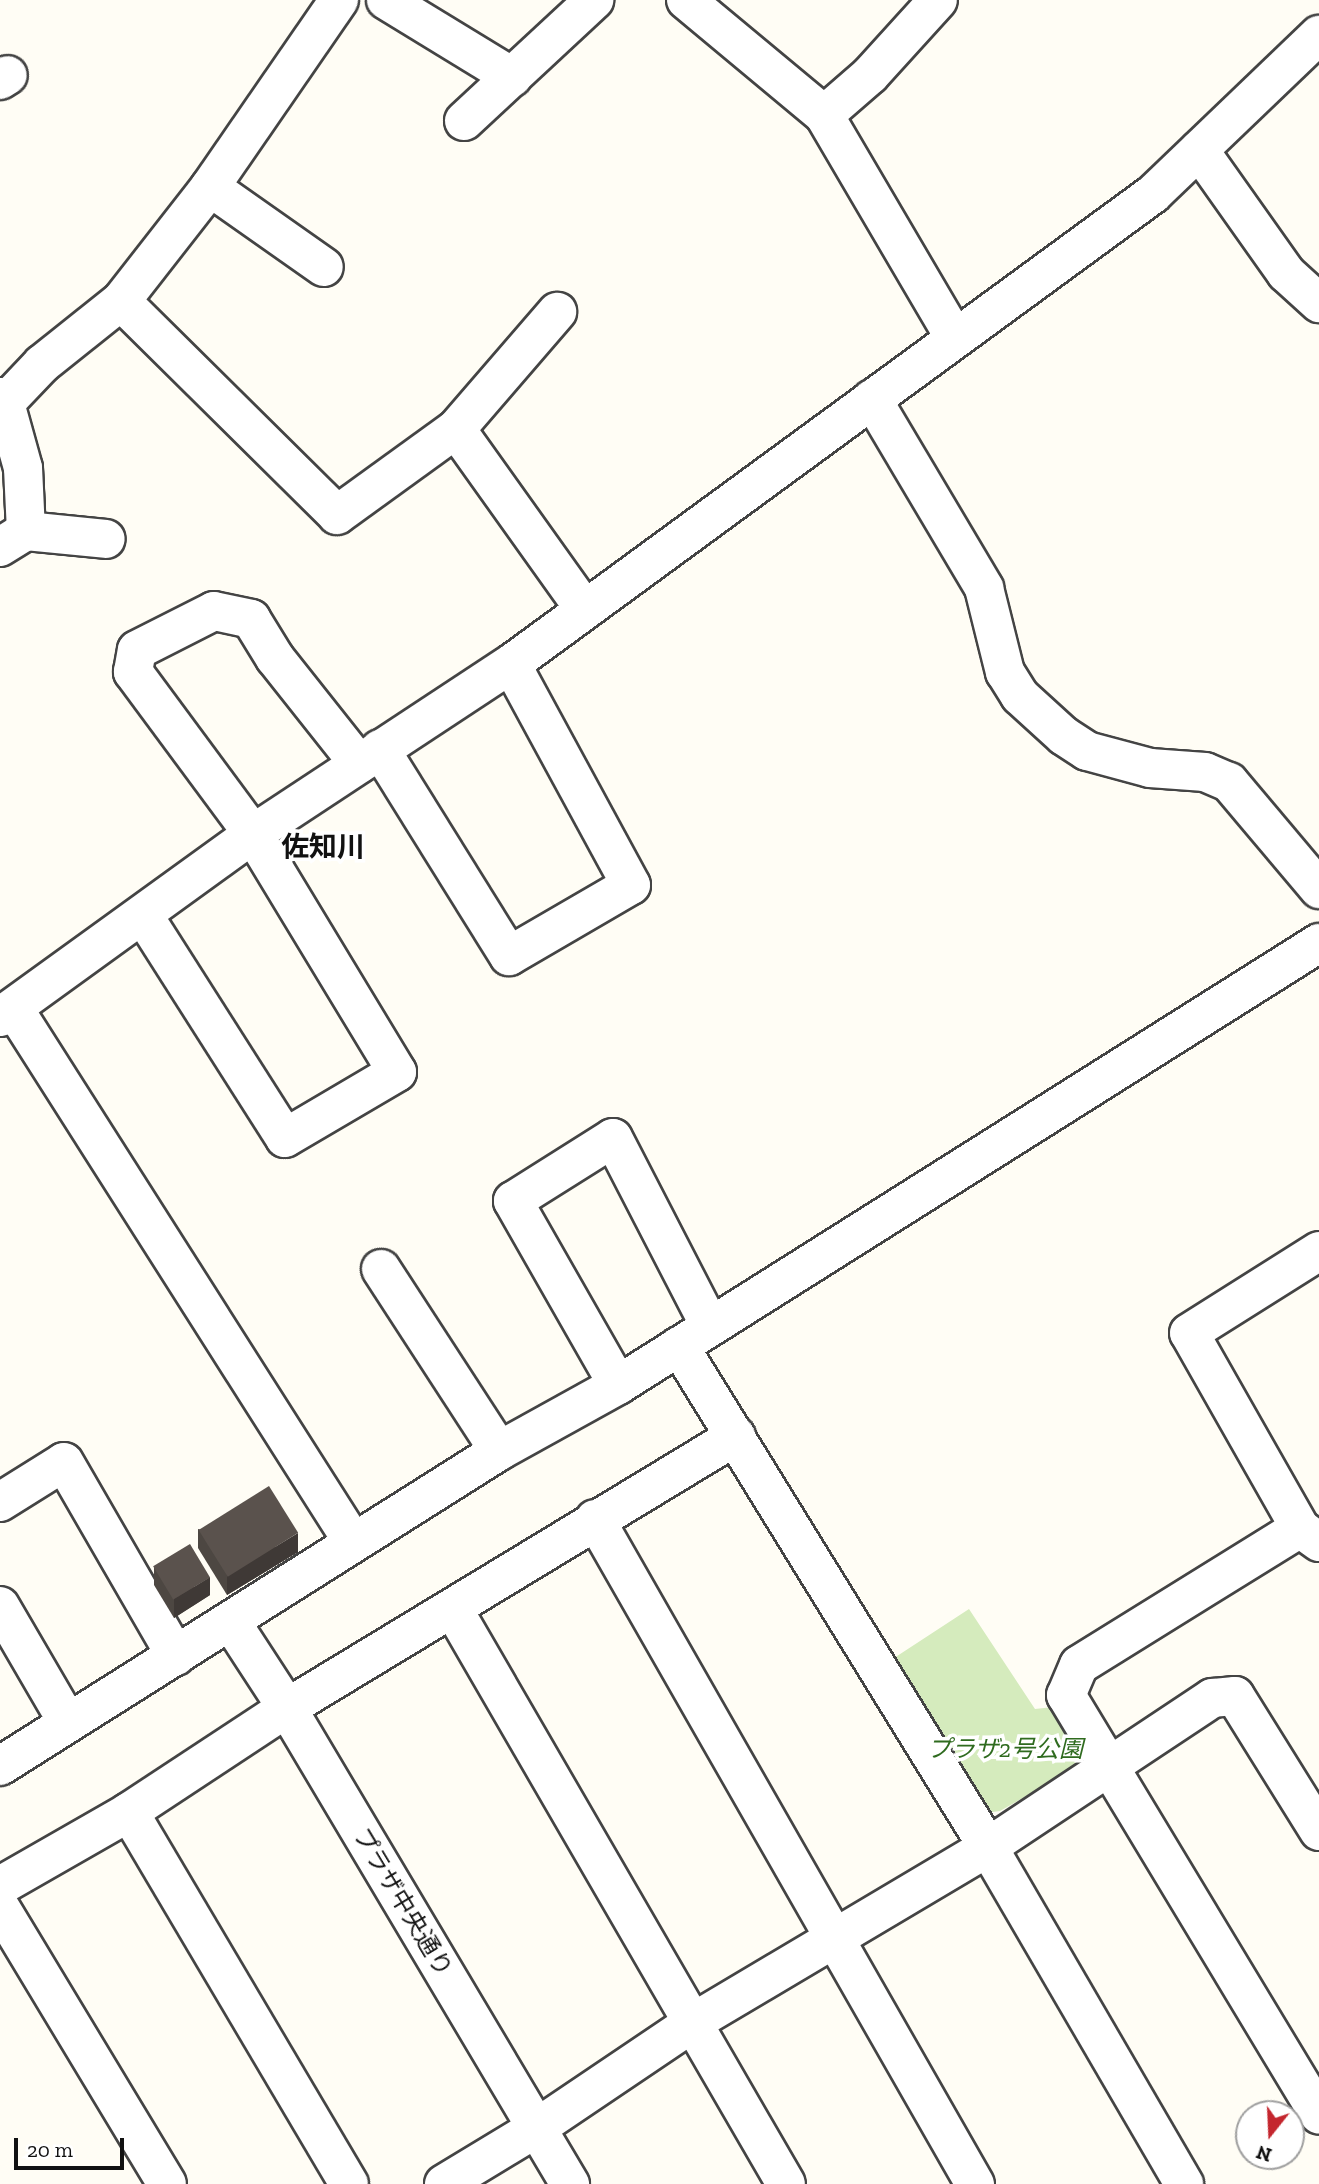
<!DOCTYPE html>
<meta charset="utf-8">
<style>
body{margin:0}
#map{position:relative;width:1319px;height:2184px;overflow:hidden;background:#fffdf5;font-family:"Zilla Slab","Noto Sans JP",serif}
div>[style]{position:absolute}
.green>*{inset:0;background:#d5ebbd}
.roads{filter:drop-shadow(2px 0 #444) drop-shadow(-2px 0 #444) drop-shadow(0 2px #444) drop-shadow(0 -2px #444)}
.minor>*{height:38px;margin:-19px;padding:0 19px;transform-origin:19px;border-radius:19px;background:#fff}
.wall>*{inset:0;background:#4d4742}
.shaded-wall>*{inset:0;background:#3f3936}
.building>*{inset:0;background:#5a524d;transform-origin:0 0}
span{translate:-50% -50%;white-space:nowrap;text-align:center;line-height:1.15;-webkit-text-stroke:7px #fff;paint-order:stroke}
.park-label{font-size:24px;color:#2f6b1f;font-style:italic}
.street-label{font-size:24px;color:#111}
.quarter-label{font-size:28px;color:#111;font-weight:700}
.north{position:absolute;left:1235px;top:2100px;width:70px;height:70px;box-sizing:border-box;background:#fff;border:2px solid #a0a0a0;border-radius:50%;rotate:198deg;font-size:19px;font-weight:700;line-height:28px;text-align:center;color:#111}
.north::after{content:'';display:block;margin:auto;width:24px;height:32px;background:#c4262e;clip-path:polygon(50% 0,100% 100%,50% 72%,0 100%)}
.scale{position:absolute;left:14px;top:2138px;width:110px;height:32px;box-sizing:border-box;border:4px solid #111;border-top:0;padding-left:9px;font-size:21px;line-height:24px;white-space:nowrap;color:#111;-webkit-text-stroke:5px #fff;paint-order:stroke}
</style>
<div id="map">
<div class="green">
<i style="clip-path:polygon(969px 1609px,1035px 1709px,1053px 1707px,1080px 1750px,1075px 1768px,1000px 1811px,985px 1813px,891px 1660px)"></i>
</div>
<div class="roads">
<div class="minor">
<i style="left:386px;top:0;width:148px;rotate:31.4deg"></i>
<i style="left:686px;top:0;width:180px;rotate:39.8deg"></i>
<i style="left:824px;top:115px;width:259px;rotate:59.6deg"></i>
<i style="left:0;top:80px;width:9px;rotate:-32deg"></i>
<i style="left:824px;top:115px;width:61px;rotate:-41deg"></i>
<i style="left:870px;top:75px;width:101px;rotate:-47.8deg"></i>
<i style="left:464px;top:121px;width:178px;rotate:-42.9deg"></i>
<i style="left:1199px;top:150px;width:151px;rotate:54.7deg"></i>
<i style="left:1286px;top:273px;width:45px;rotate:42.3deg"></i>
<i style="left:210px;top:187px;width:139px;rotate:35.1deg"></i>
<i style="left:121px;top:301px;width:304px;rotate:44.7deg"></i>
<i style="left:337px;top:515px;width:147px;rotate:-35.9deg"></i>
<i style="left:456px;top:429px;width:155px;rotate:-49.2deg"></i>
<i style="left:0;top:397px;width:8px;rotate:50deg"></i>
<i style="left:5px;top:403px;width:67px;rotate:74.5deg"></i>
<i style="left:23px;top:468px;width:63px;rotate:87.3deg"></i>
<i style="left:872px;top:399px;width:220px;rotate:59.3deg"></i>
<i style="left:984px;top:588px;width:87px;rotate:76deg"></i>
<i style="left:1005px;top:672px;width:28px;rotate:58deg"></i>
<i style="left:1020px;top:696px;width:59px;rotate:42.3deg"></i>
<i style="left:1064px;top:736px;width:27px;rotate:33deg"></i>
<i style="left:1087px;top:751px;width:65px;rotate:15.1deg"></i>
<i style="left:1150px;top:768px;width:55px;rotate:4.2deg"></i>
<i style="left:1205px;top:772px;width:26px;rotate:23deg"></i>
<i style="left:1229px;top:782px;width:140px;rotate:49.9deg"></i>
<i style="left:5px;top:403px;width:54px;rotate:-46.5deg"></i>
<i style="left:42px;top:364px;width:101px;rotate:-38.6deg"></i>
<i style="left:121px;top:301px;width:145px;rotate:-52deg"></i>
<i style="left:210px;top:187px;width:227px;rotate:-55.4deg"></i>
<i style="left:456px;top:429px;width:222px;rotate:54.5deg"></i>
<i style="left:0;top:547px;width:31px;rotate:-32deg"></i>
<i style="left:26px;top:531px;width:80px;rotate:5.7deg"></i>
<i style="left:380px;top:749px;width:244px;rotate:58.1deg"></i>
<i style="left:509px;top:956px;width:141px;rotate:-30.2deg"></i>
<i style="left:631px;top:885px;width:251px;rotate:-118.5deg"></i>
<i style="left:143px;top:915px;width:264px;rotate:57.5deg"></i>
<i style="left:285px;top:1138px;width:130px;rotate:-30.5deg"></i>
<i style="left:397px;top:1072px;width:278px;rotate:-121.2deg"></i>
<i style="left:253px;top:834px;width:202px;rotate:-126.5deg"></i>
<i style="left:133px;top:672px;width:22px;rotate:-80deg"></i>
<i style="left:137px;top:650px;width:86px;rotate:-26.9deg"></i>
<i style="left:214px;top:611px;width:38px;rotate:12deg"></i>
<i style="left:251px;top:619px;width:46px;rotate:58.4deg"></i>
<i style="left:275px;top:658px;width:135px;rotate:51.6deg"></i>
<i style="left:14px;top:1009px;width:632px;rotate:57.54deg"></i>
<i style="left:0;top:1017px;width:312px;rotate:-35.9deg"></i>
<i style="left:253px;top:834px;width:309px;rotate:-33.4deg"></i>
<i style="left:511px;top:664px;width:796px;rotate:-36.21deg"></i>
<i style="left:1153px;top:194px;width:230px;rotate:-43.8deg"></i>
<i style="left:381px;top:1269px;width:217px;rotate:57deg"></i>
<i style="left:679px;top:1346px;width:589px;rotate:58.34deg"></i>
<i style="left:988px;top:1847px;width:390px;rotate:59.8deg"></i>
<i style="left:618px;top:1385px;width:212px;rotate:-119.7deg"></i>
<i style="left:513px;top:1201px;width:118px;rotate:-32.2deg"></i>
<i style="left:613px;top:1138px;width:212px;rotate:62.7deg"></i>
<i style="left:0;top:1502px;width:75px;rotate:-32deg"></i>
<i style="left:64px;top:1462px;width:224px;rotate:60deg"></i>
<i style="left:595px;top:1519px;width:766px;rotate:60.26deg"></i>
<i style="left:1300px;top:1528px;width:224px;rotate:-119.6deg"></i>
<i style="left:1189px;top:1333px;width:154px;rotate:-32.2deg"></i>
<i style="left:1319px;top:1542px;width:24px;rotate:-144deg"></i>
<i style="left:1300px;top:1528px;width:260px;rotate:148.2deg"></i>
<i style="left:1079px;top:1665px;width:33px;rotate:113deg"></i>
<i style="left:1066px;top:1695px;width:490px;rotate:58.9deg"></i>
<i style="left:0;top:1606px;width:135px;rotate:59.8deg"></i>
<i style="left:453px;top:1609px;width:664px;rotate:59.92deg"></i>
<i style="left:231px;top:1622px;width:103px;rotate:56.9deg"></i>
<i style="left:287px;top:1708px;width:554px;rotate:59.27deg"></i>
<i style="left:0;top:1766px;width:590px;rotate:-32.26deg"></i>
<i style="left:499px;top:1451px;width:136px;rotate:-29deg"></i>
<i style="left:618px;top:1385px;width:829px;rotate:-32.23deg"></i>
<i style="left:129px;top:1812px;width:432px;rotate:59.4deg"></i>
<i style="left:0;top:1886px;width:149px;rotate:-29.8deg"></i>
<i style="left:129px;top:1812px;width:189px;rotate:-33.4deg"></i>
<i style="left:287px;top:1708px;width:525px;rotate:-31.21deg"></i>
<i style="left:0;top:1907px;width:323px;rotate:58.9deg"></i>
<i style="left:444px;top:2184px;width:110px;rotate:-31.2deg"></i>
<i style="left:538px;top:2127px;width:186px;rotate:-34deg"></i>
<i style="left:692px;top:2023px;width:344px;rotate:-30.7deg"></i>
<i style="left:988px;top:1847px;width:269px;rotate:-33.6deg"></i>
<i style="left:1212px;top:1698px;width:23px;rotate:-5deg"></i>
<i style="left:1235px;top:1696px;width:159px;rotate:58.1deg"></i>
</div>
</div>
<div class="wall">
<i style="clip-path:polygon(198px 1529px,298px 1552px,227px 1595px,198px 1548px)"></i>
<i style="clip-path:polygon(154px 1567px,210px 1595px,174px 1618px,154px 1585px)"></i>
</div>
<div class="shaded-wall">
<i style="clip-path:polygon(298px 1533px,298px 1552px,227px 1595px,227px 1576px)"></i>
<i style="clip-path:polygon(210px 1577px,210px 1595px,174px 1618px,174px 1599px)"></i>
</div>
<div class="building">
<i style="left:269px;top:1486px;width:55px;height:83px;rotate:58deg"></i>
<i style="left:190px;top:1544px;width:39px;height:43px;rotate:59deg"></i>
</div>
<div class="park-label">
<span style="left:1005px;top:1749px">プラザ2号公園</span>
</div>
<div class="street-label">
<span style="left:403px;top:1902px;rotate:59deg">プラザ中央通り</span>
</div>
<div class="quarter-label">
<span style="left:323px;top:847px">佐知川</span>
</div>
<div class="north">N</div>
<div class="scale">20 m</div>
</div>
